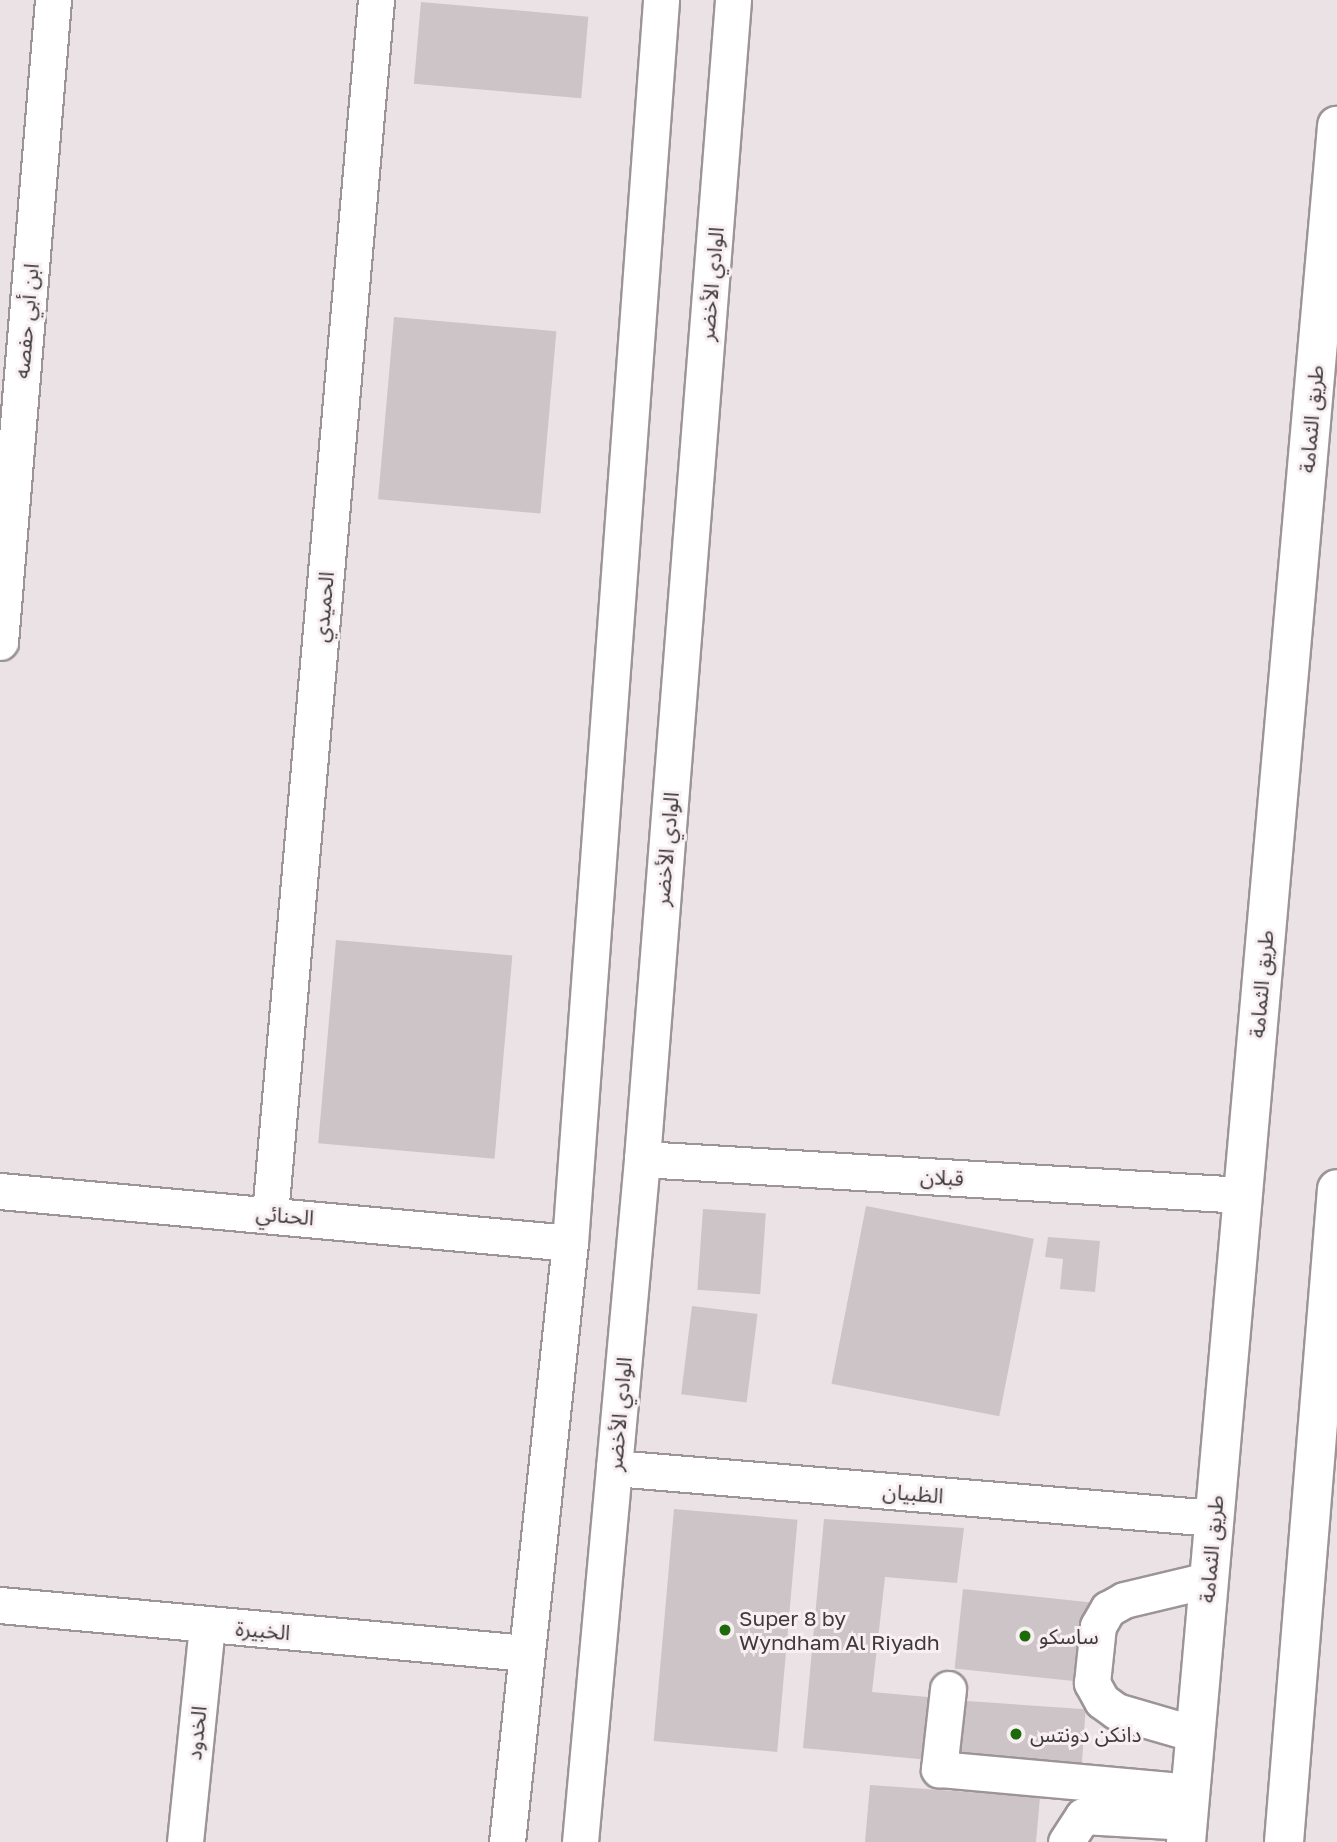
<!DOCTYPE html>
<meta charset="utf-8">
<style>
body{margin:0}
#map{position:relative;width:1337px;height:1842px;overflow:hidden;background:#ebe2e5;font-family:"Golos Text","Noto Sans Arabic",sans-serif}
div>[style]{position:absolute}
.building>*{inset:0;background:#cdc4c7;transform-origin:0 0}
.roads{filter:drop-shadow(2px 0 #9c9497) drop-shadow(-2px 0 #9c9497) drop-shadow(0 2px #9c9497) drop-shadow(0 -2px #9c9497)}
.minor>*{height:35px;margin:-17.5px;padding:0 17.5px;transform-origin:17.5px;border-radius:17.5px;background:#fff}
.major>*{height:38px;margin:-19px;padding:0 19px;transform-origin:19px;border-radius:19px;background:#fff}
.dots>*{width:19px;height:19px;translate:-50% -50%;box-sizing:border-box;border:4px solid #f8eff3;border-radius:50%}
span{translate:-50% -50%;white-space:nowrap;text-align:center;line-height:1.15;-webkit-text-stroke:6px #f8eff3;paint-order:stroke}
.street-label{font-size:21px;color:#3e3a3b}
.poi-label{font-size:21px;color:#3e3a3b}
.left{translate:0 -50%;text-align:left}
</style>
<div id="map">
<div class="building">
<i style="left:421px;top:2px;width:168px;height:82px;rotate:5deg"></i>
<i style="left:394px;top:317px;width:163px;height:183px;rotate:5deg"></i>
<i style="left:336px;top:940px;width:177px;height:204px;rotate:5deg"></i>
<i style="left:866px;top:1206px;width:171px;height:181px;rotate:11deg"></i>
<i style="left:703px;top:1209px;width:63px;height:81px;rotate:4deg"></i>
<i style="clip-path:polygon(1048px 1237px,1100px 1241px,1095px 1292px,1060px 1289px,1063px 1259px,1045px 1257px)"></i>
<i style="left:692px;top:1306px;width:66px;height:89px;rotate:7deg"></i>
<i style="left:674px;top:1509px;width:124px;height:233px;rotate:5deg"></i>
<i style="clip-path:polygon(824px 1519px,964px 1528px,957px 1583px,885px 1577px,872px 1692px,939px 1698px,929px 1760px,803px 1748px)"></i>
<i style="left:963px;top:1589px;width:134px;height:80px;rotate:6deg"></i>
<i style="left:953px;top:1700px;width:133px;height:58px;rotate:4deg"></i>
<i style="clip-path:polygon(870px 1785px,1040px 1797px,1036px 1842px,865px 1842px)"></i>
</div>
<div class="roads">
<div class="minor">
<i style="left:0;top:642px;width:644px;rotate:-85.28deg"></i>
<i style="left:642px;top:1159px;width:601px;rotate:3.43deg"></i>
<i style="left:0;top:1191px;width:572px;rotate:5.21deg"></i>
<i style="left:270px;top:1214px;width:1219px;rotate:-85.01deg"></i>
<i style="left:614px;top:1468px;width:601px;rotate:4.77deg"></i>
<i style="left:0;top:1605px;width:528px;rotate:5.21deg"></i>
<i style="left:948px;top:1689px;width:81px;rotate:96.4deg"></i>
<i style="left:939px;top:1769px;width:252px;rotate:5.2deg"></i>
<i style="left:1195px;top:1734px;width:82px;rotate:-163.8deg"></i>
<i style="left:1116px;top:1711px;width:17px;rotate:-144deg"></i>
<i style="left:1102px;top:1701px;width:21px;rotate:-119deg"></i>
<i style="left:1092px;top:1683px;width:57px;rotate:-84deg"></i>
<i style="left:1098px;top:1626px;width:20px;rotate:-60deg"></i>
<i style="left:1108px;top:1609px;width:18px;rotate:-29deg"></i>
<i style="left:1124px;top:1600px;width:86px;rotate:-13.4deg"></i>
<i style="left:185px;top:1842px;width:218px;rotate:-84.2deg"></i>
<i style="left:507px;top:1842px;width:602px;rotate:-84deg"></i>
<i style="left:570px;top:1243px;width:1246px;rotate:-85.81deg"></i>
<i style="left:580px;top:1842px;width:686px;rotate:-84.81deg"></i>
<i style="left:642px;top:1159px;width:1163px;rotate:-85.51deg"></i>
<i style="left:1066px;top:1842px;width:31px;rotate:-57deg"></i>
<i style="left:1083px;top:1816px;width:105px;rotate:3.3deg"></i>
</div>
<div class="major">
<i style="left:1186px;top:1842px;width:1723px;rotate:-84.97deg"></i>
<i style="left:1284px;top:1842px;width:655px;rotate:-85.36deg"></i>
</div>
</div>
<div class="dots">
<i style="left:725px;top:1630px;background:#1d6a0b"></i>
<i style="left:1025px;top:1636px;background:#1d6a0b"></i>
<i style="left:1016px;top:1734px;background:#1d6a0b"></i>
</div>
<div class="street-label">
<span style="left:711px;top:284px;rotate:-85deg">الوادي الأخضر</span>
<span style="left:26px;top:321px;rotate:-85deg">ابن أبي حفصه</span>
<span style="left:1311px;top:419px;rotate:-85deg">طريق الثمامة</span>
<span style="left:323px;top:607px;rotate:-85deg">الحميدي</span>
<span style="left:666px;top:849px;rotate:-85deg">الوادي الأخضر</span>
<span style="left:1261px;top:984px;rotate:-85deg">طريق الثمامة</span>
<span style="left:942px;top:1177px;rotate:3deg">قبلان</span>
<span style="left:285px;top:1215px;rotate:5deg">الحنائي</span>
<span style="left:619px;top:1414px;rotate:-85deg">الوادي الأخضر</span>
<span style="left:913px;top:1493px;rotate:5deg">الظبيان</span>
<span style="left:1211px;top:1549px;rotate:-85deg">طريق الثمامة</span>
<span style="left:263px;top:1630px;rotate:5deg">الخبيرة</span>
<span style="left:196px;top:1733px;rotate:-84deg">الخدود</span>
</div>
<div class="poi-label">
<span class="left" style="left:739px;top:1630px">Super 8 by<br>Wyndham Al Riyadh</span>
<span class="left" style="left:1039px;top:1636px">ساسكو</span>
<span class="left" style="left:1030px;top:1734px">دانكن دونتس</span>
</div>
</div>
